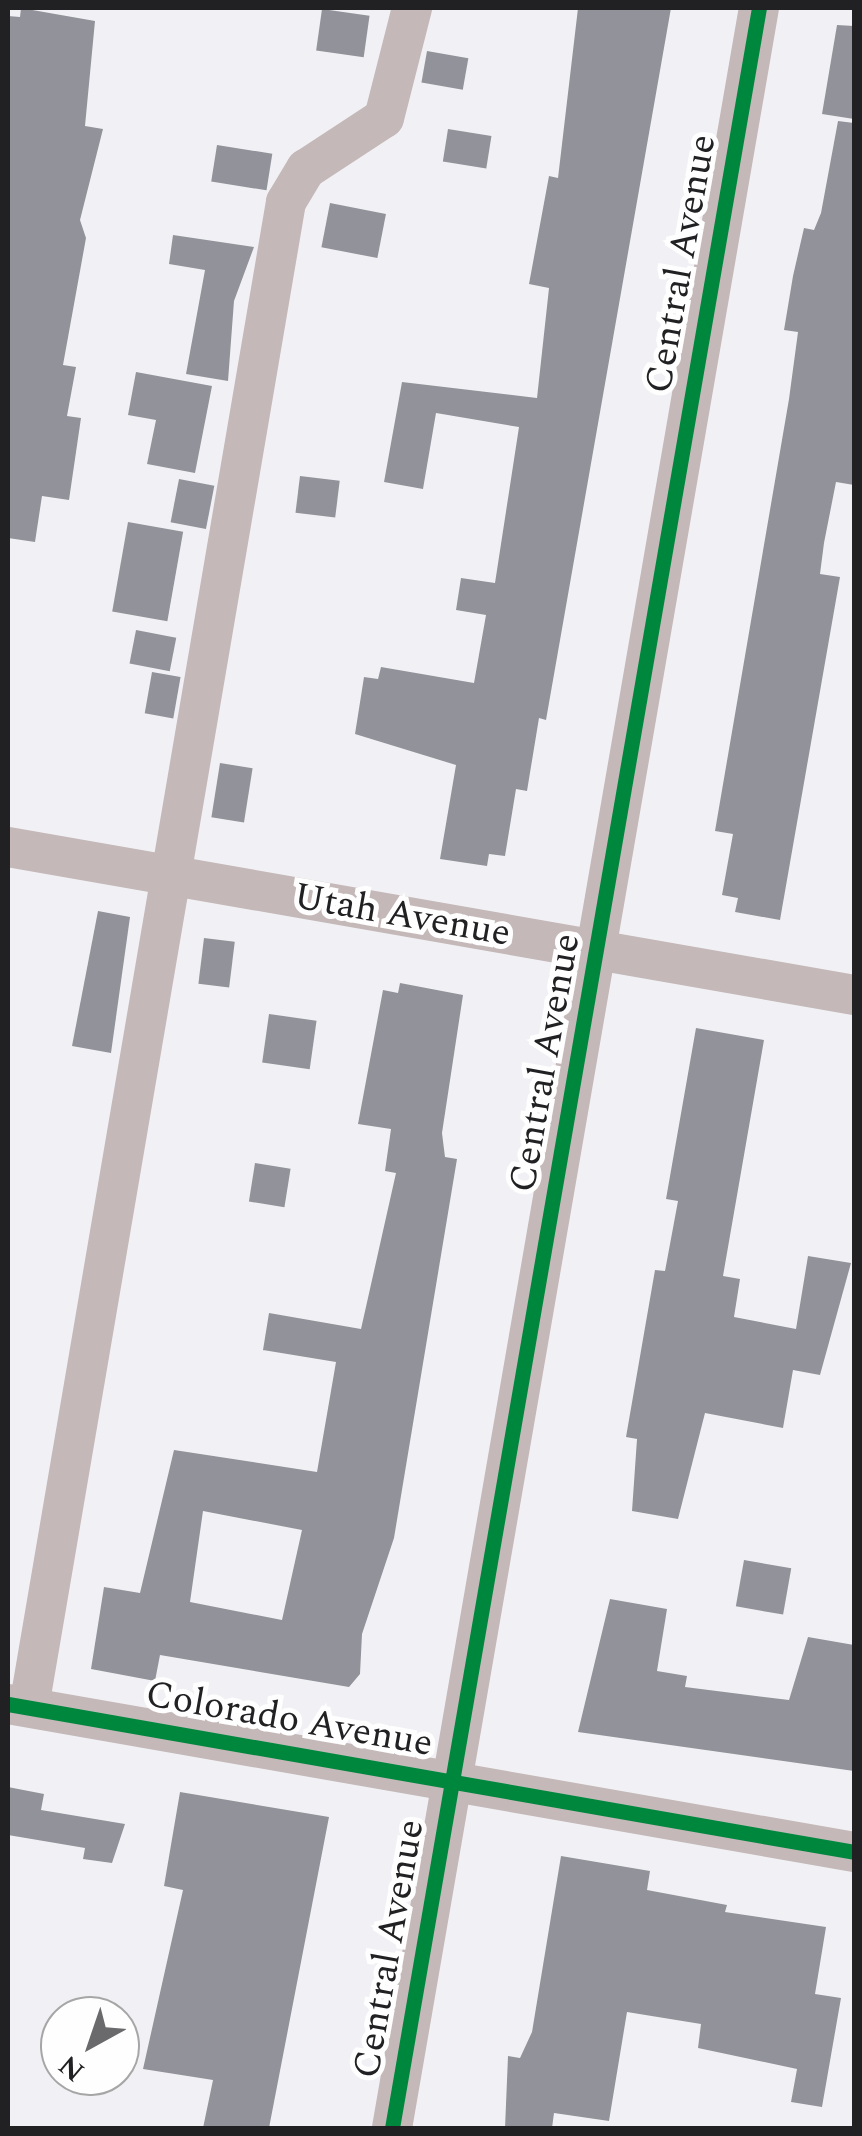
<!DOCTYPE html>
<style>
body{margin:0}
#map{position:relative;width:862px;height:2136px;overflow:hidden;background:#f1f1f5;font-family:Spectral,serif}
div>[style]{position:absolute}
.building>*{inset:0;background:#92939a;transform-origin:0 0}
.minor>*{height:40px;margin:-20px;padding:0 20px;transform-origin:20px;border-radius:20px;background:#c4b8b8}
.cycleway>*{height:15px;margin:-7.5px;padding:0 7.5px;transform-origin:7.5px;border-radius:7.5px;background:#00873e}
span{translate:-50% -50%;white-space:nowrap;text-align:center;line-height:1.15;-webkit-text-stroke:10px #fefefe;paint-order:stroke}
.street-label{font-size:38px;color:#212124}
.frame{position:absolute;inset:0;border:10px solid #212124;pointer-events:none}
.north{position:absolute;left:40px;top:1996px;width:100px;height:100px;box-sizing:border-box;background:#fefefe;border:2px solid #a6a6a7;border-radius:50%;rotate:220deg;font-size:28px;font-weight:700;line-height:40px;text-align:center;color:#212124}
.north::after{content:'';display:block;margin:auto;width:35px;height:45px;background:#6a6a6d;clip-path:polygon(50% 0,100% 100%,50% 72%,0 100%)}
</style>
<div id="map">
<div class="building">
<i style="clip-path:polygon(21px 8px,95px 21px,85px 126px,103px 129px,80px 220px,86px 238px,63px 365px,76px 367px,67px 416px,81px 418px,69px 500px,42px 496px,35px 542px,8px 538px,8px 16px,20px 17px)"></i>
<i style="clip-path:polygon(578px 8px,671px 8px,546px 720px,539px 718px,527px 791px,516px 789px,505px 856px,489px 854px,487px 866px,440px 859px,456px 765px,355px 734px,364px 677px,378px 679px,381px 667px,474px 683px,486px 615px,456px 610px,461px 578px,495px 583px,519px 427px,436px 413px,423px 489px,384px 482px,402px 382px,537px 398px,549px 288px,529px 284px,549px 176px,558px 178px)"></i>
<i style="left:322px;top:9px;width:48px;height:42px;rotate:8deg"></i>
<i style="clip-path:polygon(837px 25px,854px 26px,854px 119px,822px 114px)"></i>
<i style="left:427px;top:51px;width:42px;height:32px;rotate:10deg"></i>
<i style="clip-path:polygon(838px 121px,854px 123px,854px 485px,836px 482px,824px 543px,820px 574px,840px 577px,780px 920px,735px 912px,738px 898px,722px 895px,733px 834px,715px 831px,789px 399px,798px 332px,784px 330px,793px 276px,804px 228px,814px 230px,821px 213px)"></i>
<i style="left:448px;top:129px;width:44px;height:33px;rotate:9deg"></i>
<i style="left:217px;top:145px;width:56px;height:37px;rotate:9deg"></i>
<i style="left:330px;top:203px;width:57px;height:45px;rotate:11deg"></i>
<i style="clip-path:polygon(173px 235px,254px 247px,234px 301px,228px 381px,186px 374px,205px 270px,169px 264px)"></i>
<i style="clip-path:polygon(136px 372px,212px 386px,195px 473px,147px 464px,156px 420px,128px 415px)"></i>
<i style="left:300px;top:476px;width:40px;height:37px;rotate:7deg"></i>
<i style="left:179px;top:479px;width:36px;height:44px;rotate:11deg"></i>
<i style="left:128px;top:522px;width:56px;height:91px;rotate:10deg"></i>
<i style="left:136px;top:630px;width:41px;height:34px;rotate:11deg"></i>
<i style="left:152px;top:672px;width:29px;height:42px;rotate:10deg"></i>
<i style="left:220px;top:763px;width:33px;height:55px;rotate:9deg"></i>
<i style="clip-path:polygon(98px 911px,130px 917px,111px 1053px,72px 1046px)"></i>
<i style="left:204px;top:938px;width:31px;height:46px;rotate:7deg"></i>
<i style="clip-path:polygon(evenodd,400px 983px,463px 995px,442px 1133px,445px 1157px,457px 1159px,394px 1538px,362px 1634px,360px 1674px,349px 1687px,160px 1655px,155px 1681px,91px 1669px,104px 1587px,140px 1593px,174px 1450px,317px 1472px,336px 1362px,263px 1350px,269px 1313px,361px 1329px,396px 1173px,385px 1171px,391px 1129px,358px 1124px,383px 990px,398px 993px,400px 983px,203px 1511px,302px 1530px,282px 1620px,190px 1602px,203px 1511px)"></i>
<i style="left:269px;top:1014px;width:48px;height:49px;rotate:8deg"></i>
<i style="clip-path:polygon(696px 1028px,764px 1040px,723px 1276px,740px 1279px,734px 1317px,796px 1329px,808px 1256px,851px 1263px,820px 1375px,793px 1370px,783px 1428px,705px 1413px,678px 1519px,632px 1511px,637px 1439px,626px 1437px,655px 1270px,665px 1271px,678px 1201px,666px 1199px)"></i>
<i style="left:255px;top:1163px;width:36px;height:39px;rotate:9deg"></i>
<i style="left:744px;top:1560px;width:48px;height:47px;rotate:10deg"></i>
<i style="clip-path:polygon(610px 1599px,667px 1609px,657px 1671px,687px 1676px,685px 1687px,789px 1700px,808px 1637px,854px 1645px,854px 1771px,578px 1732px)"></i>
<i style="clip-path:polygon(8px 1787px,44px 1794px,41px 1810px,125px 1824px,112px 1863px,83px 1859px,85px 1848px,8px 1835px)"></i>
<i style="clip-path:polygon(180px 1792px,329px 1817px,269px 2128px,203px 2128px,213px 2080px,143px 2069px,183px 1890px,164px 1886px)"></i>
<i style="clip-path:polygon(561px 1856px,650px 1871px,647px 1890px,727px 1905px,725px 1912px,826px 1927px,815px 1994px,841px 1998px,822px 2107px,791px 2102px,797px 2069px,698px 2048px,701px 2024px,627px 2012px,609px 2121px,554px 2113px,552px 2128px,505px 2128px,508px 2056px,520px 2058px,532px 2032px)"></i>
</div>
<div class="minor">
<i style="left:8px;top:847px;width:859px;rotate:9.92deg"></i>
<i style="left:8px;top:1704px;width:859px;rotate:9.92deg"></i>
<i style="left:29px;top:1707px;width:1527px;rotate:-80.31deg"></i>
<i style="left:286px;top:202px;width:39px;rotate:-59deg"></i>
<i style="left:306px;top:169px;width:93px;rotate:-33.2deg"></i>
<i style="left:384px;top:118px;width:114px;rotate:-75.7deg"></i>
<i style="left:392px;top:2128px;width:2152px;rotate:-80.18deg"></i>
</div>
<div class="cycleway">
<i style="left:8px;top:1704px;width:859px;rotate:9.92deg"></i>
<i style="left:392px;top:2128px;width:2152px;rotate:-80.18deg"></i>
</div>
<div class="street-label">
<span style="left:682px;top:264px;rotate:-80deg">Central Avenue</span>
<span style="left:402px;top:916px;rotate:10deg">Utah Avenue</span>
<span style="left:546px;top:1063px;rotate:-80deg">Central Avenue</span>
<span style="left:289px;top:1720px;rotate:10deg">Colorado Avenue</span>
<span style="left:390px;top:1949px;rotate:-80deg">Central Avenue</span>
</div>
<div class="frame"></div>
<div class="north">N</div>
</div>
